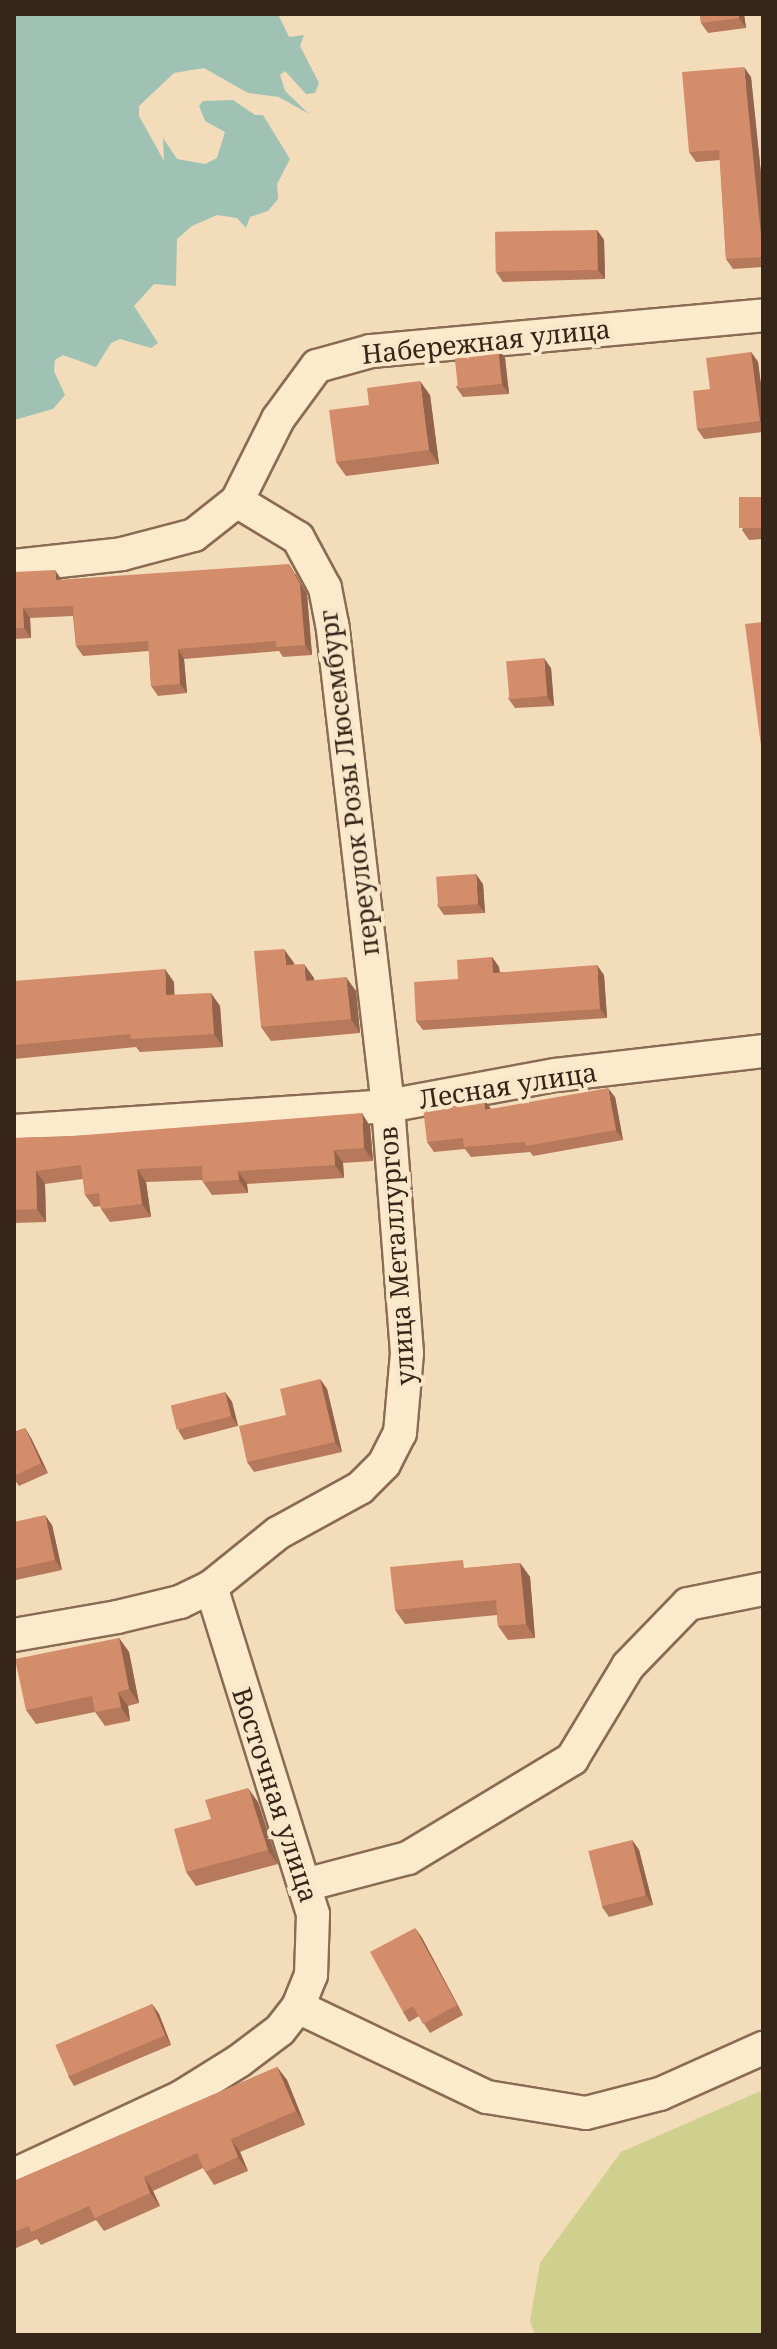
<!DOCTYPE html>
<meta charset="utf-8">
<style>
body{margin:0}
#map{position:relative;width:777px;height:2349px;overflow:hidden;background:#f2dcba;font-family:"Noto Serif",serif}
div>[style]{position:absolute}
.green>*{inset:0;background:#cfd08d}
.water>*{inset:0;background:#9fc2b4}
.roads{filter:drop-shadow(2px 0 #8a6b53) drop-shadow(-2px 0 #8a6b53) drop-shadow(0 2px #8a6b53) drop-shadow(0 -2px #8a6b53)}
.street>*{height:32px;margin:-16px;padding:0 16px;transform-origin:16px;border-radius:16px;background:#fceacd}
.wall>*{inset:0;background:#b6795c}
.shaded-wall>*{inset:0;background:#94634b}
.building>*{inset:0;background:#d48d6b;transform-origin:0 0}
span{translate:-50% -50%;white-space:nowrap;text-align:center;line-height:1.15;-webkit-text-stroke:8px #f9e7ca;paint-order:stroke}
.street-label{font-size:26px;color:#372519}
.frame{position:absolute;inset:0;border:16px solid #372519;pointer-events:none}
</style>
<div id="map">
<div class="green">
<i style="clip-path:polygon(763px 2090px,763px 2335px,535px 2335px,530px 2321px,540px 2263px,621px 2152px)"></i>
</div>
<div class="water">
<i style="clip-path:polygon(14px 14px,278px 14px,289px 37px,304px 35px,300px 46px,319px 83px,315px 93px,306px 94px,285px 71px,280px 75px,285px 91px,309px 114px,279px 97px,248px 93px,204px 68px,174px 73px,139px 106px,139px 116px,164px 161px,163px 138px,177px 159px,205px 164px,217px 158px,225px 132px,205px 121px,199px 106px,203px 101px,233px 100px,255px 115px,263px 115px,290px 159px,277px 184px,278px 199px,268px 211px,250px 217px,246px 228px,237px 218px,217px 215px,192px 226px,177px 239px,176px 286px,154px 284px,134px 306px,158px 343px,151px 348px,120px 339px,111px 343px,96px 367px,63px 355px,55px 360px,54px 371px,65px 395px,53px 409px,14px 420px)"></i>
</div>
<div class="roads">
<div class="street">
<i style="left:14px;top:566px;width:109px;rotate:-6.3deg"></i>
<i style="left:122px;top:554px;width:74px;rotate:-14.8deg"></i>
<i style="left:194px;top:535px;width:55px;rotate:-38.3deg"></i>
<i style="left:237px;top:501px;width:92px;rotate:-63.4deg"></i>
<i style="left:278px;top:419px;width:66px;rotate:-53.7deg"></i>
<i style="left:317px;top:366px;width:56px;rotate:-15.5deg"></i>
<i style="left:371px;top:351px;width:394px;rotate:-5.2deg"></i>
<i style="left:14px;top:1131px;width:375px;rotate:-3.8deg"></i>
<i style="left:388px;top:1106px;width:171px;rotate:-10.5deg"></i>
<i style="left:556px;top:1075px;width:208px;rotate:-6.6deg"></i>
<i style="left:14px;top:1635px;width:105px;rotate:-9.9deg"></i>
<i style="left:117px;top:1617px;width:65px;rotate:-13.4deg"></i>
<i style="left:180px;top:1602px;width:34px;rotate:-26deg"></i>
<i style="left:211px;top:1587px;width:86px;rotate:-38.9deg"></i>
<i style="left:278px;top:1533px;width:94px;rotate:-28.8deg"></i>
<i style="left:360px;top:1488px;width:34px;rotate:-45deg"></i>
<i style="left:384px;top:1464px;width:35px;rotate:-63deg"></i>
<i style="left:400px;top:1433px;width:80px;rotate:-85deg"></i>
<i style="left:407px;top:1353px;width:248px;rotate:-94.4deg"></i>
<i style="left:388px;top:1106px;width:485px;rotate:-96.6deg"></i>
<i style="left:332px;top:624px;width:37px;rotate:-101deg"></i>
<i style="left:325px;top:588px;width:57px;rotate:-118.4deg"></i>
<i style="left:298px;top:538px;width:71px;rotate:-148.8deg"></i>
<i style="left:305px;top:1885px;width:106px;rotate:-14.7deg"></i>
<i style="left:408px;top:1858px;width:192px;rotate:-31.1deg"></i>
<i style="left:572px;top:1759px;width:109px;rotate:-58.9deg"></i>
<i style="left:628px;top:1666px;width:86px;rotate:-45.9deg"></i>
<i style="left:688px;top:1604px;width:76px;rotate:-11.3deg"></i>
<i style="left:298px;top:2007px;width:209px;rotate:25.5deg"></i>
<i style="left:487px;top:2097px;width:100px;rotate:9.2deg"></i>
<i style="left:586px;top:2113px;width:76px;rotate:-14.4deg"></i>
<i style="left:660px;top:2094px;width:113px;rotate:-24.1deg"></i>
<i style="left:14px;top:2175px;width:184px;rotate:-25deg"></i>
<i style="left:181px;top:2097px;width:68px;rotate:-31.8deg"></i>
<i style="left:239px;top:2061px;width:51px;rotate:-37.1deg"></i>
<i style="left:280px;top:2030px;width:29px;rotate:-52deg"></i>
<i style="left:298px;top:2007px;width:35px;rotate:-68deg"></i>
<i style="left:311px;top:1975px;width:61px;rotate:-88.1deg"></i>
<i style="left:313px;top:1914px;width:343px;rotate:-107.3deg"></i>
</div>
</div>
<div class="wall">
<i style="clip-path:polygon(700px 14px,744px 14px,746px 28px,708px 33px,701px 23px)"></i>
<i style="clip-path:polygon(751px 77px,763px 193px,763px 267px,733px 269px,726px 259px,720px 160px,696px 162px,689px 152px)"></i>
<i style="clip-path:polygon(597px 230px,604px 240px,605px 279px,503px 282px,496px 272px)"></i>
<i style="clip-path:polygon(498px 348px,505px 358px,509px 394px,463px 397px,456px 387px)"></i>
<i style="clip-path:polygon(751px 352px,758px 362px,763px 400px,763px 432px,704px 439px,697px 429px,710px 389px)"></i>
<i style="clip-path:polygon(430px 395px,439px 464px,346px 476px,336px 462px)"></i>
<i style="clip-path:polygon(763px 497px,763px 539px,749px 540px,742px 530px)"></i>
<i style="clip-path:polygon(14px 572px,62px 580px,296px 574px,307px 594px,312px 655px,283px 657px,279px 651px,184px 659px,187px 693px,158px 696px,151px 686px,149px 651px,83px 656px,76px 646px,73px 616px,30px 618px,31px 638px,14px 639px)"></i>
<i style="clip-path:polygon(551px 668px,554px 706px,515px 708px,508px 698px)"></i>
<i style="clip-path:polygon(483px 884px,485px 913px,444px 915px,437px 905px)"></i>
<i style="clip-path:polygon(492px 957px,499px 967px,500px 972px,604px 975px,607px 1018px,423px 1030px,416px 1021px,458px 979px)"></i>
<i style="clip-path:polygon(294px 963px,294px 964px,314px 978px,314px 980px,356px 991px,360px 1033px,271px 1041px,261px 1027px)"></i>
<i style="clip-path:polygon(14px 981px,174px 982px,174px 995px,220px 1006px,223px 1047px,140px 1052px,136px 1047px,14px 1059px)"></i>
<i style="clip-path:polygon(615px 1097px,623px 1140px,533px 1156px,530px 1152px,471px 1157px,465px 1149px,434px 1152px,427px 1142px,491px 1109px)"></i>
<i style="clip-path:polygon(370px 1126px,373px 1161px,343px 1163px,344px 1178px,247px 1184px,248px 1193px,212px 1195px,203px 1182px,202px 1180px,146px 1182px,151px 1217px,110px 1222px,101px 1209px,100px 1206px,94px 1207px,85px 1195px,83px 1179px,45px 1184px,46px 1222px,14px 1223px,14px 1138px)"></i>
<i style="clip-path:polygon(320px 1379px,327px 1389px,342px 1452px,254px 1472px,247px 1462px)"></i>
<i style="clip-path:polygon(225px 1392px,232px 1402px,238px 1426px,184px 1440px,178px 1430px)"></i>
<i style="clip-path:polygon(25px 1428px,31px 1438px,48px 1473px,19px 1486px,14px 1479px,14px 1432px)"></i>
<i style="clip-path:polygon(14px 1522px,52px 1525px,62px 1570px,16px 1580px,14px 1578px)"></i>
<i style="clip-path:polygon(520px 1563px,530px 1577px,535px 1638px,508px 1640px,498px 1626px,497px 1615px,405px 1624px,395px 1610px,468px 1568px)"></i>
<i style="clip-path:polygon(119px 1638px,129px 1652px,139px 1703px,128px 1706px,130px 1721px,105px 1726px,95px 1712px,36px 1724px,26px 1710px)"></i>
<i style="clip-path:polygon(258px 1802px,278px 1864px,196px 1886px,186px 1872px,211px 1819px)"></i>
<i style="clip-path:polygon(632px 1840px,639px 1850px,653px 1905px,609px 1917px,602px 1907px)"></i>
<i style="clip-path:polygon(415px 1928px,422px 1938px,463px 2015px,430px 2033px,419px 2016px,409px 2022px,403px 2012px)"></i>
<i style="clip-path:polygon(152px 2004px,159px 2014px,171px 2045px,74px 2086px,68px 2076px)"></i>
<i style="clip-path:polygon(277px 2067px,287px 2080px,305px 2125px,240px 2152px,248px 2171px,214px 2185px,203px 2168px,153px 2191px,160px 2206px,104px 2231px,96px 2220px,41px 2245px,37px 2239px,14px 2249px,14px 2181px)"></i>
</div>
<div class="shaded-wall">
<i style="clip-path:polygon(739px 14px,744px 14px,746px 28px,739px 18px)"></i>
<i style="clip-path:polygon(744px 67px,751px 77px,763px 193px,763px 252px)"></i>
<i style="clip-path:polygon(597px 230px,604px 240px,605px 279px,598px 270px)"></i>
<i style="clip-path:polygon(498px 348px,505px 358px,509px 394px,502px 384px)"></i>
<i style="clip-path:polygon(751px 352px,758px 362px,763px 400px,763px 426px,760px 421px)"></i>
<i style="clip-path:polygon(420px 381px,430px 395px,439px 464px,429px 450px)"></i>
<i style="clip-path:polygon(289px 564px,307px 594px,312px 655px,305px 645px)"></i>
<i style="clip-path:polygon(55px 570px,62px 580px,56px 580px)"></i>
<i style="clip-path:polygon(23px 608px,30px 618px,31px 638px,24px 628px)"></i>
<i style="clip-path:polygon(178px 649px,184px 659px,187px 693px,180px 684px)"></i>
<i style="clip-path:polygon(544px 658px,551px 668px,554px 706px,547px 696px)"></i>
<i style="clip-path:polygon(476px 874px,483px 884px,485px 913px,478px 904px)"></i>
<i style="clip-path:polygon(284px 949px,294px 963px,296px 979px,286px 965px)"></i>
<i style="clip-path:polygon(492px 957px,499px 967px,500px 983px,493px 973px)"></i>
<i style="clip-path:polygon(304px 964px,314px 978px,316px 995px,306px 981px)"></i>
<i style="clip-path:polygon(597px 965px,604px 975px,607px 1018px,600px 1009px)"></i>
<i style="clip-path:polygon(165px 969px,174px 982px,175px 1008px,166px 995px)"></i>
<i style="clip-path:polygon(346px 977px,356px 991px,360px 1033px,351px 1019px)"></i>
<i style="clip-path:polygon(211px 993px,220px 1006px,223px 1047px,214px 1034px)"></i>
<i style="clip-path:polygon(608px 1088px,615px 1097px,623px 1140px,616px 1130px)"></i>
<i style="clip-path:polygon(484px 1099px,491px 1109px,485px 1110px)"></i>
<i style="clip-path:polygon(362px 1113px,370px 1126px,373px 1161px,364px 1148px)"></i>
<i style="clip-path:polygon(334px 1150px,343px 1163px,344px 1178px,335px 1165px)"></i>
<i style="clip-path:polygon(137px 1169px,146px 1182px,151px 1217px,142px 1204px)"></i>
<i style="clip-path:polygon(36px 1171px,45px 1184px,46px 1222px,37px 1209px)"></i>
<i style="clip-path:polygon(238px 1171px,247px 1184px,248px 1193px,239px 1180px)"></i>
<i style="clip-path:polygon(320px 1379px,327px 1389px,342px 1452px,335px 1442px)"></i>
<i style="clip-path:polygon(225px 1392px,232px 1402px,238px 1426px,231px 1416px)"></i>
<i style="clip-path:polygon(25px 1428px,31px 1438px,48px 1473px,41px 1463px)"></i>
<i style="clip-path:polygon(45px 1515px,52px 1525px,62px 1570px,55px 1560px)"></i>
<i style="clip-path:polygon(520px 1563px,530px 1577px,535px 1638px,526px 1624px)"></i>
<i style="clip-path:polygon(119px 1638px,129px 1652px,139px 1703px,129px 1689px)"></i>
<i style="clip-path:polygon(118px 1692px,128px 1706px,130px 1721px,121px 1707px)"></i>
<i style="clip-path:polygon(248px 1788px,258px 1802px,278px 1864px,268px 1850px)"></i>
<i style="clip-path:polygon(632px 1840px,639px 1850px,653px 1905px,646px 1895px)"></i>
<i style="clip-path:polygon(415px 1928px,422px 1938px,463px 2015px,457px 2005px)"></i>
<i style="clip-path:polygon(152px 2004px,159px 2014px,171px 2045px,165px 2035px)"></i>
<i style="clip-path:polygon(277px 2067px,287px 2080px,305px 2125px,296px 2111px)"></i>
<i style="clip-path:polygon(231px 2139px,240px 2152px,248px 2171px,238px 2157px)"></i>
<i style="clip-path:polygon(144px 2177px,153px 2191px,160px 2206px,150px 2193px)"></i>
</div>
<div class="building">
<i style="clip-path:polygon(700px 14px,739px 14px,739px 18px,701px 23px)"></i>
<i style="clip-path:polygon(744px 67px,763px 257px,726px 259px,719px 150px,689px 152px,682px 72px)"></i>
<i style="left:597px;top:230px;width:40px;height:102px;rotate:89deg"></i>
<i style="left:498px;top:348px;width:36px;height:44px;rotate:84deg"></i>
<i style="clip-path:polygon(751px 352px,760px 421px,697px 429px,693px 391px,710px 389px,706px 358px)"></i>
<i style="clip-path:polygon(420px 381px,429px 450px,336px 462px,329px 410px,369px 405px,367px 388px)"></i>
<i style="left:763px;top:497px;width:31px;height:24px;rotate:90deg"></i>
<i style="clip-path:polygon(289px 564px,300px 584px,305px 645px,276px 647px,276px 641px,178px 649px,180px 684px,151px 686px,148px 641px,76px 646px,73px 606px,23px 608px,24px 628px,14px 628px,14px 572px,55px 570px,56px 580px)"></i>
<i style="clip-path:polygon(763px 622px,763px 761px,745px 624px)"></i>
<i style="left:544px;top:658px;width:38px;height:38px;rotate:85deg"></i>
<i style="left:476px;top:874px;width:30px;height:40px;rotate:86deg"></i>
<i style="clip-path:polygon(284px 949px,286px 965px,304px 964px,306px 981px,346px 977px,351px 1019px,261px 1027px,254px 951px)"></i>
<i style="clip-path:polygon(492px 957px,493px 973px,597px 965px,600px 1009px,416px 1021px,414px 982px,458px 979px,457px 960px)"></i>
<i style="clip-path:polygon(165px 969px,166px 995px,211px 993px,214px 1034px,131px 1039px,130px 1034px,14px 1045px,14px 981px)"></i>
<i style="clip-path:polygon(608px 1088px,616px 1130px,526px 1146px,525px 1142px,464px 1147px,463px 1138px,427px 1142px,423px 1108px,484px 1099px,485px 1110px)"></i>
<i style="clip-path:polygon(362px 1113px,364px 1148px,334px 1150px,335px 1165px,238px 1171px,239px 1180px,203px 1182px,202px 1166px,137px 1169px,142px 1204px,101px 1209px,99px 1193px,85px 1195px,81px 1165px,36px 1171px,37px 1209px,14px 1210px,14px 1138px,60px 1137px)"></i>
<i style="clip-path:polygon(320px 1379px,335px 1442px,247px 1462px,239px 1426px,286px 1415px,280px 1389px)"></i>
<i style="left:225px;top:1392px;width:25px;height:56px;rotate:76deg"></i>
<i style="clip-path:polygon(25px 1428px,41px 1463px,14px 1476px,14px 1432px)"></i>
<i style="clip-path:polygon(45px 1515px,55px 1560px,14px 1569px,14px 1522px)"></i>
<i style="clip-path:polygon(463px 1560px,464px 1568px,520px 1563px,526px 1624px,498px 1626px,496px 1600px,395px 1610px,390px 1567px)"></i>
<i style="clip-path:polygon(119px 1638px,129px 1689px,118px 1692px,121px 1707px,95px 1712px,92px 1696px,26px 1710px,15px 1659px)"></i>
<i style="clip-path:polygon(248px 1788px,268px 1850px,186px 1872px,174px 1829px,211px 1819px,205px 1800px)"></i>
<i style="left:632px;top:1840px;width:57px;height:45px;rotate:76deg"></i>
<i style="clip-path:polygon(415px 1928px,457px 2005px,423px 2024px,413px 2006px,403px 2012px,370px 1952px)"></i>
<i style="left:152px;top:2004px;width:34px;height:105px;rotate:67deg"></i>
<i style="clip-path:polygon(277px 2067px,296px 2111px,231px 2139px,238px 2157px,205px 2172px,197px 2153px,144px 2177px,150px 2193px,95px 2218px,89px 2206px,31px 2232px,29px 2226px,14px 2232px,14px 2181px)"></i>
</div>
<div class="street-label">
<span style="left:486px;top:342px;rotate:-6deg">Набережная улица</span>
<span style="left:349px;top:783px;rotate:-97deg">переулок Розы Люсембург</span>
<span style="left:508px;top:1086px;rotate:-9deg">Лесная улица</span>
<span style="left:397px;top:1256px;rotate:-94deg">улица Металлургов</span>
<span style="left:275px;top:1795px;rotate:72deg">Восточная улица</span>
</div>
<div class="frame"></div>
</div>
